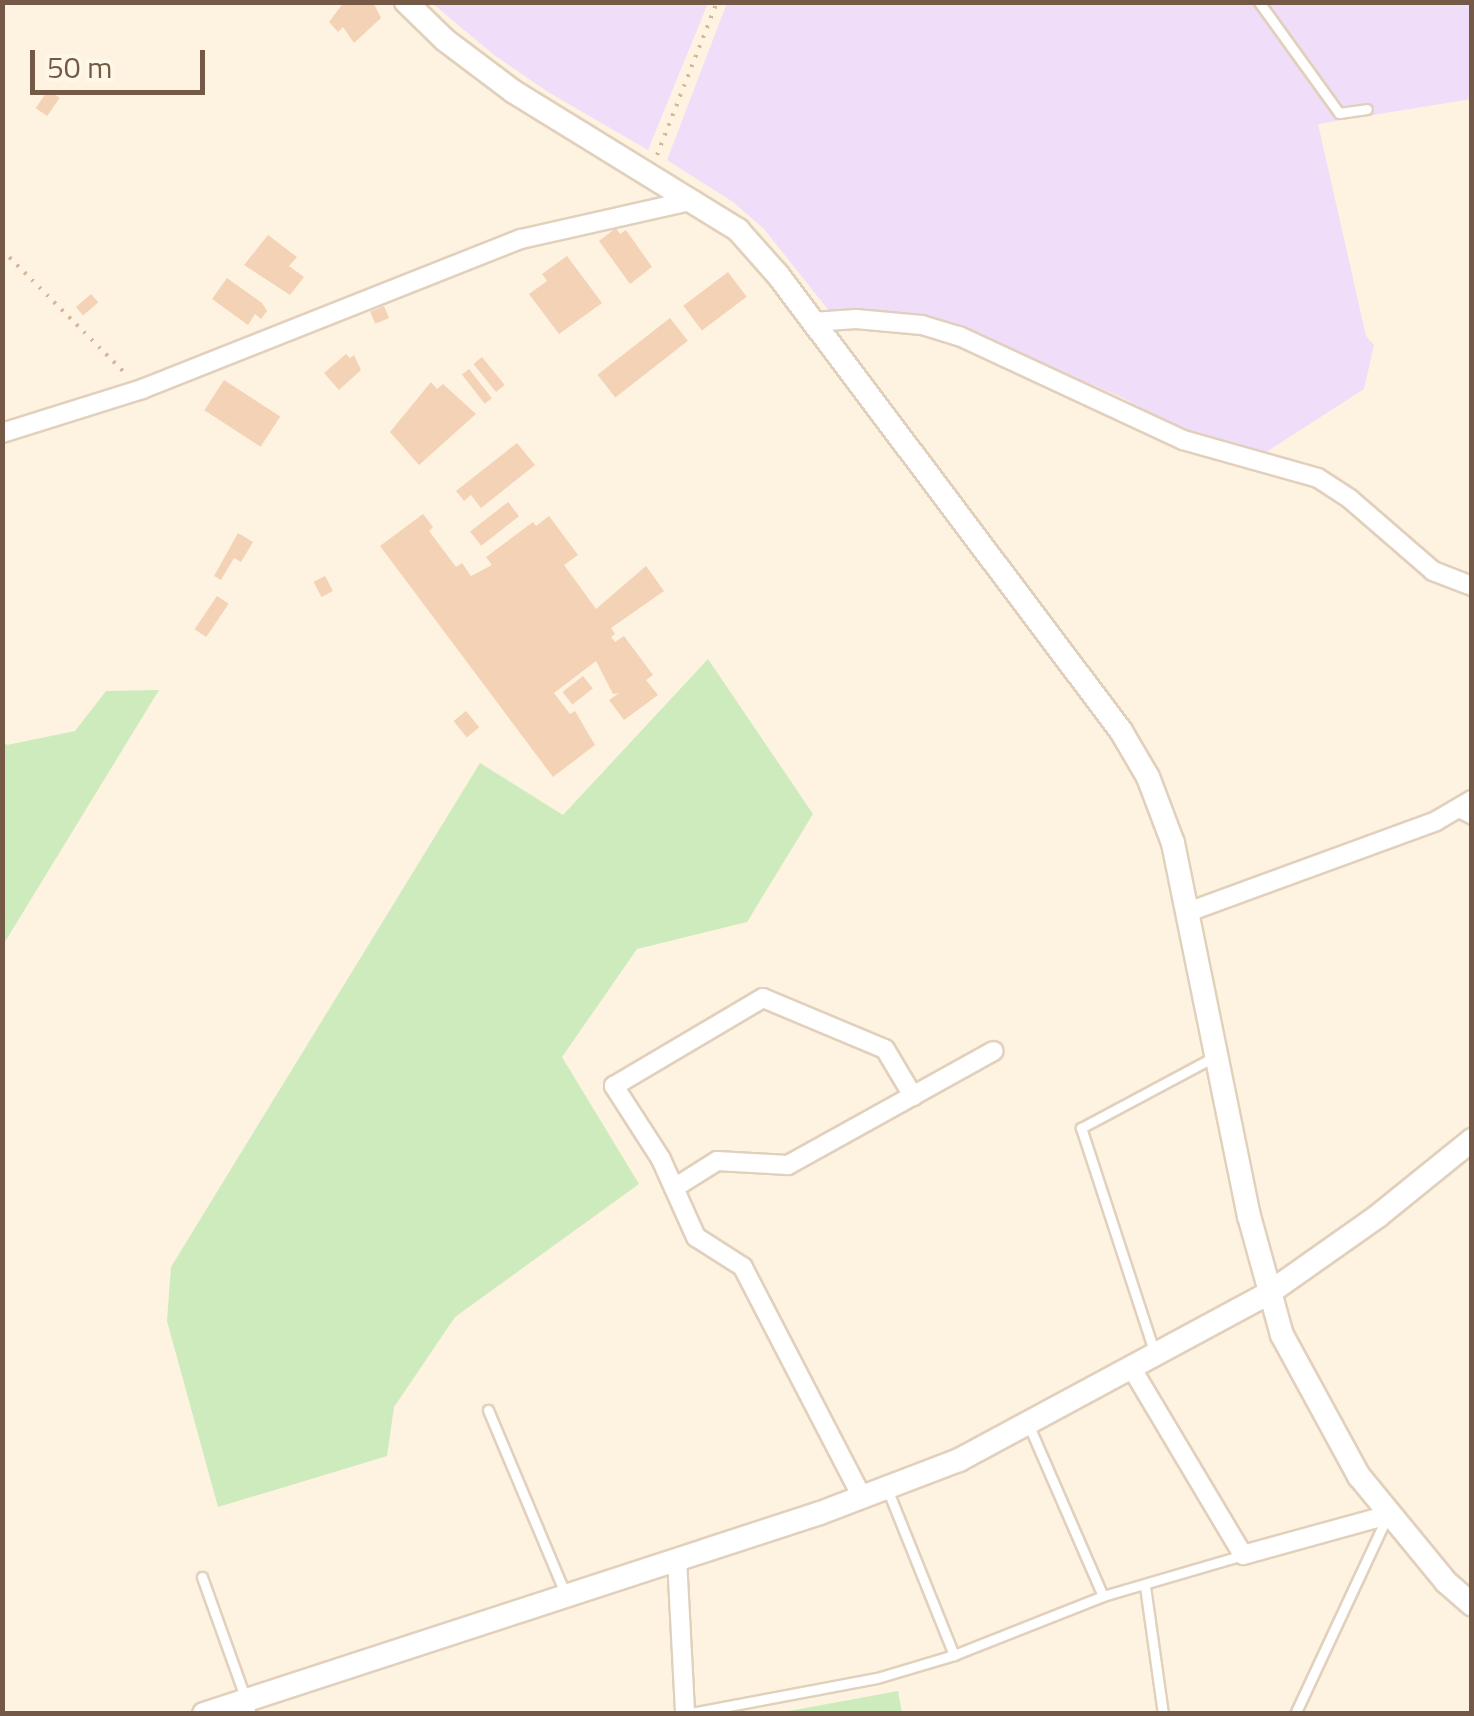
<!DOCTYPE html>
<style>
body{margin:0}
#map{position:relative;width:1474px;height:1716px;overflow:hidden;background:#fdf3e0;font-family:"Titillium Web",sans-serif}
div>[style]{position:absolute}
.education>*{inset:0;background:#f0ddf9}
.green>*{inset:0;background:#ceebbe}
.building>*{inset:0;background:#f3d2b6;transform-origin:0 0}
.path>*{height:4px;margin-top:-2px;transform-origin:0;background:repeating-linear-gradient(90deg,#d8b69a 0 2.5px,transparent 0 10.5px)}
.roads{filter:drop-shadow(2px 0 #e1d0bc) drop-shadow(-2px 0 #e1d0bc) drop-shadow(0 2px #e1d0bc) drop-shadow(0 -2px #e1d0bc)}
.service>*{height:9px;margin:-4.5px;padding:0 4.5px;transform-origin:4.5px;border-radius:4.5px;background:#fff}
.minor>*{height:18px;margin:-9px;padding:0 9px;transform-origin:9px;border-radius:9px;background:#fff}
.tertiary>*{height:22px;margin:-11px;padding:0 11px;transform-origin:11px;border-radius:11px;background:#fff}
span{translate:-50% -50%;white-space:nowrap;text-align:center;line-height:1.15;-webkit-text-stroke:8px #fff7e7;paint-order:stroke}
.frame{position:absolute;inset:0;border:5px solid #745a46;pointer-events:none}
.scale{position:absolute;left:30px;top:50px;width:175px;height:45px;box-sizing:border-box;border:5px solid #745a46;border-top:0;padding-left:12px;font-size:30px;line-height:35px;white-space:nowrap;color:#745a46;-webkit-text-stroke:8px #fff7e7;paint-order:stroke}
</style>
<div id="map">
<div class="education">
<i style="clip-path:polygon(432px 3px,708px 3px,648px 150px,548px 92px,494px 55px)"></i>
<i style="clip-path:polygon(727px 3px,1471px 3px,1471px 99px,1318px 124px,1366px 336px,1374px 345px,1364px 389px,1263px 454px,1187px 433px,1123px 398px,958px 327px,866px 312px,830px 312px,764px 229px,733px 202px,667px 160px)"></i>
</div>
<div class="green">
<i style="clip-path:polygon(708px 659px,813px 814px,747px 922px,637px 949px,562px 1057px,639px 1184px,455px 1317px,394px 1407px,387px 1456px,218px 1507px,167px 1321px,171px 1267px,480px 763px,563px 815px)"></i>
<i style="clip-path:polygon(159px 690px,3px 945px,3px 741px,7px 745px,75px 731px,106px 691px)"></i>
<i style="clip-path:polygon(898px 1691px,902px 1713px,778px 1713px)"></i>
</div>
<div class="building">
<i style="clip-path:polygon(344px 2px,373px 2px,381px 18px,354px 43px,343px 27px,338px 32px,329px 22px)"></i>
<i style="left:48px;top:90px;width:14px;height:22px;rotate:34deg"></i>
<i style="clip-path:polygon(616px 228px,620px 234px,626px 230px,652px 267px,630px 284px,599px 241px)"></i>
<i style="clip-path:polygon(268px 235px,297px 257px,289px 266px,304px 277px,290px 295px,244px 265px)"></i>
<i style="clip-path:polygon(567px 256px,602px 303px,559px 334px,529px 294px,547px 281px,542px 274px)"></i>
<i style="left:728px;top:272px;width:31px;height:56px;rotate:53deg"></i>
<i style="clip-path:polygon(227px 278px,262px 303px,267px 311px,261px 319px,255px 314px,248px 325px,212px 299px)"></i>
<i style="left:91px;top:294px;width:11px;height:20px;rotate:49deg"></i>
<i style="left:384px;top:306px;width:13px;height:15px;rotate:67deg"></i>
<i style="left:670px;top:318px;width:29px;height:92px;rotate:52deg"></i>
<i style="clip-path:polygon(346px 354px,350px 358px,354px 355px,361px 370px,339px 390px,324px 373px)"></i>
<i style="left:482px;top:357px;width:36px;height:11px;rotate:51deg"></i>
<i style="left:469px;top:369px;width:37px;height:9px;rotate:52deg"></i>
<i style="left:224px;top:380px;width:67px;height:36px;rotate:33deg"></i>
<i style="clip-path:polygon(431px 382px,437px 389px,443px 384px,476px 414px,419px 465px,390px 432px)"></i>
<i style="clip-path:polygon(517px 443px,535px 465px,481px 508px,471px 495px,464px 501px,456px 491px)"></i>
<i style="left:508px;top:502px;width:18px;height:48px;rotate:52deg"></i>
<i style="clip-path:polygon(423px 514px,433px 527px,429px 531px,456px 567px,462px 563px,471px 576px,492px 565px,486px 557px,533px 522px,536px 526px,549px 516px,578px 555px,564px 565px,596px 609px,646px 566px,664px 591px,611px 628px,615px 634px,611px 637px,615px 642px,624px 636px,653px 675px,646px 680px,658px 695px,624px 720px,609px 700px,619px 693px,613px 694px,596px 661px,554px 693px,570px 714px,575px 711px,595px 745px,553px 777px,380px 546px)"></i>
<i style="clip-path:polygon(238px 533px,253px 542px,241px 562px,234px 558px,221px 580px,214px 576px)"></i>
<i style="left:325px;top:576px;width:17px;height:13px;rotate:62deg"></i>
<i style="left:217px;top:596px;width:14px;height:40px;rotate:34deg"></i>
<i style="left:583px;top:676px;width:16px;height:26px;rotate:52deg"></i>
<i style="left:466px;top:711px;width:21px;height:16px;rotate:51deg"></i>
</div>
<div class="path">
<i style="left:657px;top:155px;width:164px;rotate:-68.6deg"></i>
<i style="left:2px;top:250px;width:173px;rotate:45deg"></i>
</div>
<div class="roads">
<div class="service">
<i style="left:1259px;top:2px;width:137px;rotate:54.2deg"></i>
<i style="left:1339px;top:113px;width:28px;rotate:-8deg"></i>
<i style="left:1456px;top:811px;width:18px;rotate:27deg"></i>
<i style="left:1155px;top:1354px;width:238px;rotate:-108.1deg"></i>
<i style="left:1081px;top:1128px;width:151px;rotate:-28.1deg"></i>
<i style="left:488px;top:1410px;width:199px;rotate:67.2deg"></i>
<i style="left:1029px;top:1426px;width:185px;rotate:66.5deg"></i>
<i style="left:888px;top:1491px;width:177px;rotate:68.1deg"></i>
<i style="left:202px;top:1577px;width:145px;rotate:70.3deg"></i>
<i style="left:1145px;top:1586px;width:129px;rotate:82deg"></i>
<i style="left:686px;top:1714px;width:194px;rotate:-10.7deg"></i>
<i style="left:877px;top:1678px;width:80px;rotate:-16.6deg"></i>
<i style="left:954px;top:1655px;width:160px;rotate:-21.6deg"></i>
<i style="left:1103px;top:1596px;width:146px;rotate:-16.3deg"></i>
<i style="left:1295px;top:1714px;width:217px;rotate:-65deg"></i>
</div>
<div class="minor">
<i style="left:813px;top:322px;width:43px;rotate:-4deg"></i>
<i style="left:856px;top:319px;width:66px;rotate:5.2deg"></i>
<i style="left:922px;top:325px;width:39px;rotate:17deg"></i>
<i style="left:959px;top:336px;width:247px;rotate:24.9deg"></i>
<i style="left:1183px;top:440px;width:140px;rotate:15.7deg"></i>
<i style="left:1318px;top:478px;width:38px;rotate:33deg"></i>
<i style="left:1350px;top:499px;width:110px;rotate:40.9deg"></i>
<i style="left:1433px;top:571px;width:42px;rotate:21deg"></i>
<i style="left:2px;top:433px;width:147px;rotate:-17.4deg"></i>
<i style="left:142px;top:389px;width:408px;rotate:-21.6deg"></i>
<i style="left:521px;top:239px;width:177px;rotate:-12.7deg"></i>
<i style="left:1188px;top:912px;width:264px;rotate:-20.1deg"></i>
<i style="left:1436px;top:821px;width:42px;rotate:-30.3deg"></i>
<i style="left:674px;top:1188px;width:51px;rotate:-32.1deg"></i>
<i style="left:717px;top:1161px;width:71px;rotate:3.2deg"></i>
<i style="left:788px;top:1165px;width:235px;rotate:-29deg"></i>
<i style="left:1131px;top:1367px;width:219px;rotate:59.2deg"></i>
<i style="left:1243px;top:1555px;width:150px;rotate:-15.4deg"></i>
<i style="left:862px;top:1497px;width:259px;rotate:-117.4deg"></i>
<i style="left:743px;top:1267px;width:56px;rotate:-147.4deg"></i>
<i style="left:696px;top:1237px;width:85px;rotate:-114.2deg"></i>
<i style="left:661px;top:1159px;width:87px;rotate:-122.8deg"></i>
<i style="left:614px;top:1086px;width:173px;rotate:-30.6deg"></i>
<i style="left:763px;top:998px;width:132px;rotate:22.7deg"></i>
<i style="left:885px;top:1049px;width:55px;rotate:59.2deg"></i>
<i style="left:677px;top:1559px;width:155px;rotate:87deg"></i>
</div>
<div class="tertiary">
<i style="left:406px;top:2px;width:54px;rotate:44.3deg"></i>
<i style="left:445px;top:40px;width:86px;rotate:37deg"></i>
<i style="left:514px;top:92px;width:263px;rotate:31.6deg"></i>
<i style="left:738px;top:230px;width:60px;rotate:48.4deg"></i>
<i style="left:778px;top:275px;width:571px;rotate:53.05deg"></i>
<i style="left:1121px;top:731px;width:53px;rotate:59.6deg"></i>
<i style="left:1148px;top:777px;width:71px;rotate:69.3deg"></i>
<i style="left:1173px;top:843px;width:381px;rotate:78.5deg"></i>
<i style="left:1249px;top:1216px;width:123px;rotate:74.5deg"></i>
<i style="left:1282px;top:1335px;width:161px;rotate:61.4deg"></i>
<i style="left:1359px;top:1476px;width:137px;rotate:50.6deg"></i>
<i style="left:1446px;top:1582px;width:35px;rotate:41deg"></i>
<i style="left:204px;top:1714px;width:648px;rotate:-18.07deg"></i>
<i style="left:820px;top:1513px;width:149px;rotate:-20.9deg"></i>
<i style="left:959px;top:1460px;width:352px;rotate:-28.3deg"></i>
<i style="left:1269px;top:1293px;width:133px;rotate:-35.2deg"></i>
<i style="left:1378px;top:1216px;width:121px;rotate:-39deg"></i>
</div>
</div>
<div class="frame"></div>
<div class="scale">50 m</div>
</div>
